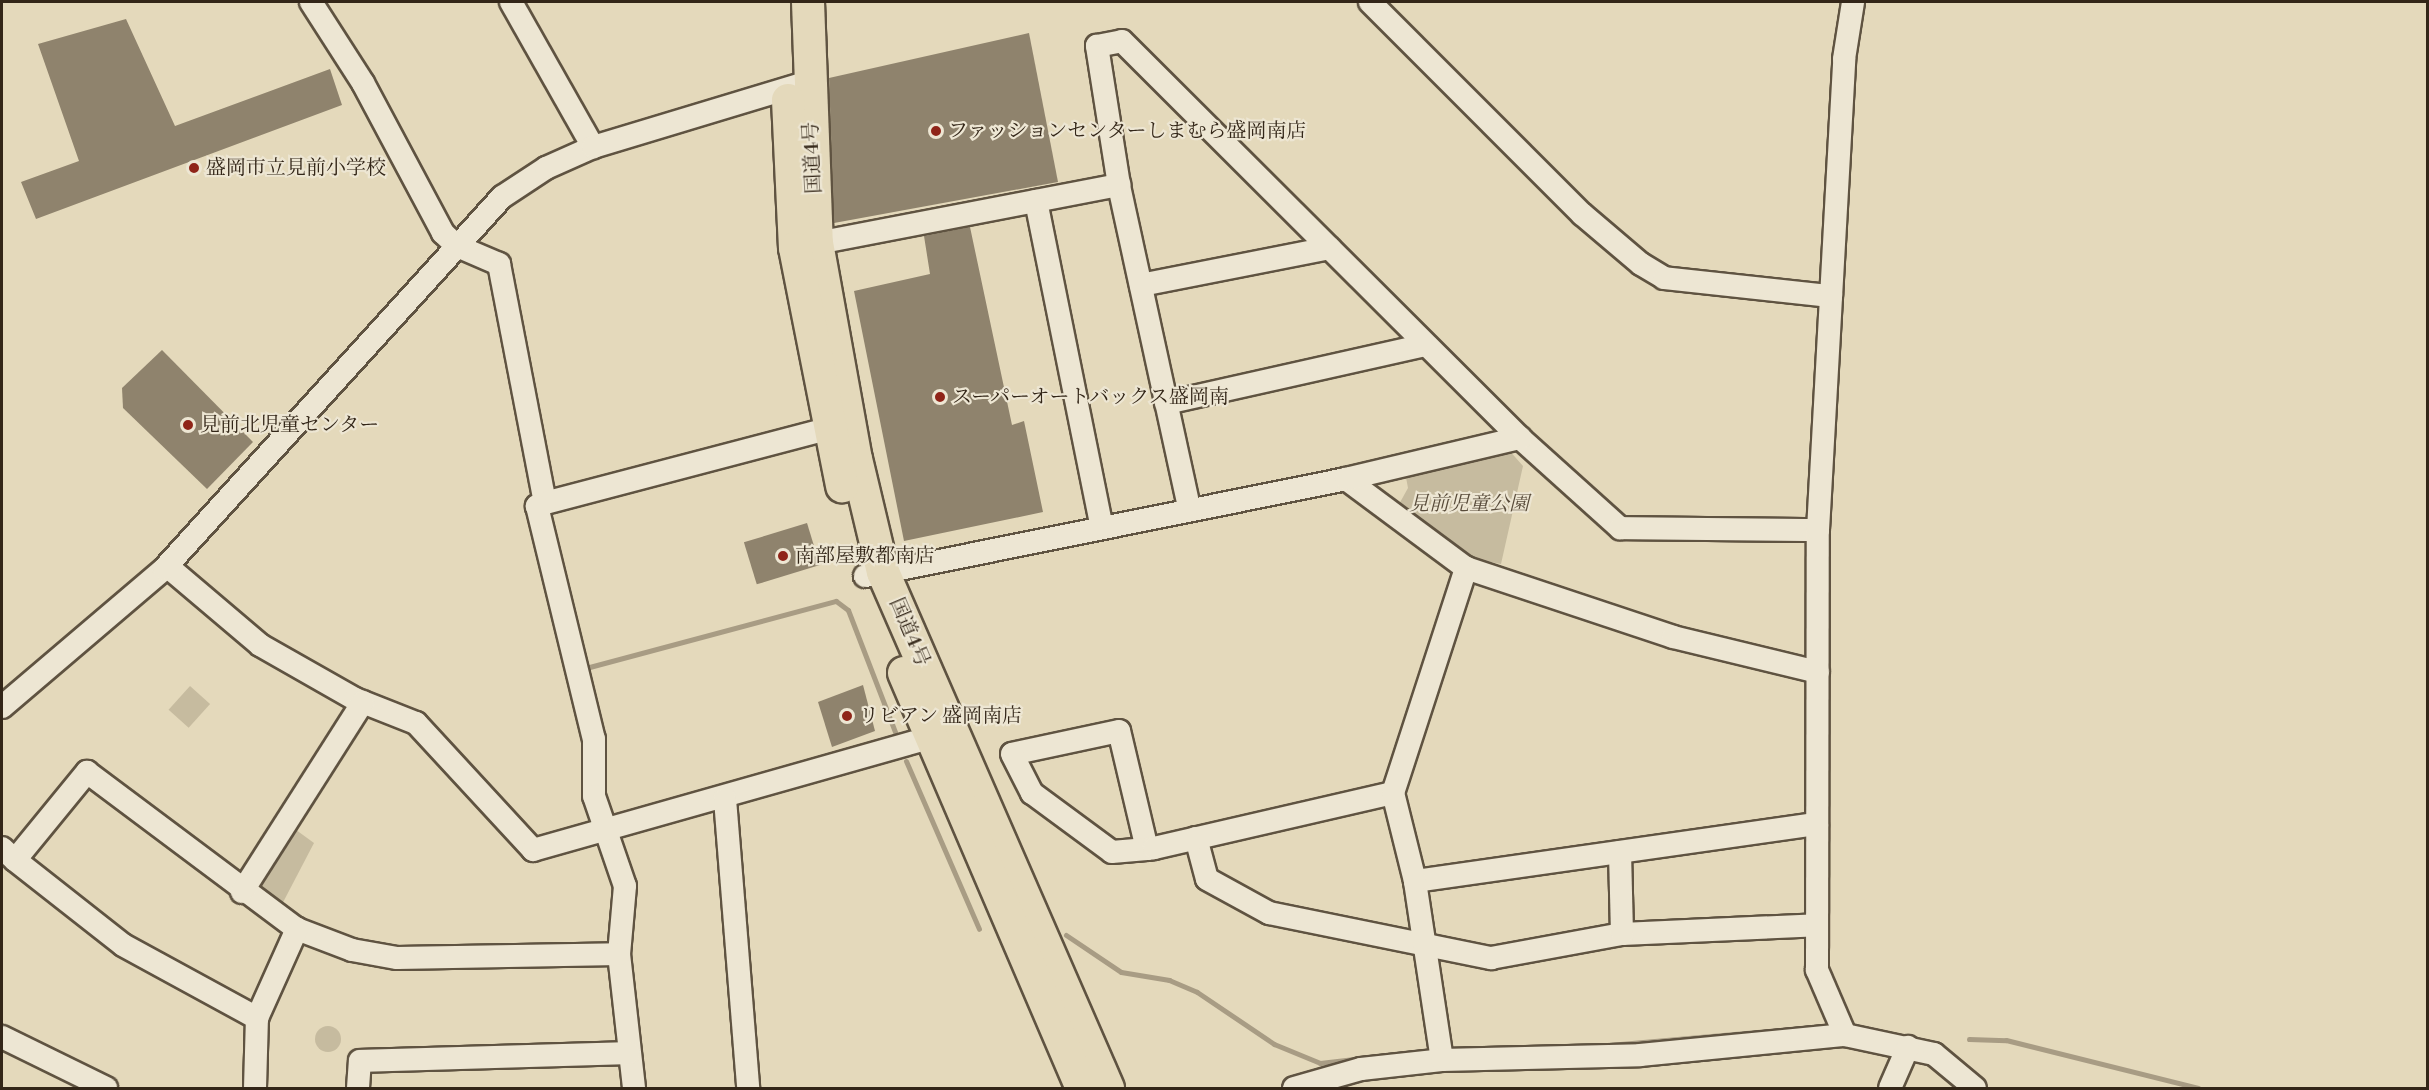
<!DOCTYPE html>
<meta charset="utf-8">
<style>
body{margin:0}
#map{position:relative;width:2429px;height:1090px;overflow:hidden;background:#e4d9bb;font-family:"Libre Bodoni","Noto Serif JP",serif}
div>[style]{position:absolute}
.green>*{inset:0;background:#c6bb9f;transform-origin:0 0}
.round{border-radius:50%}
.stream>*{height:5px;margin:-2.5px;padding:0 2.5px;transform-origin:2.5px;border-radius:2.5px;background:#a89c84}
.building>*{inset:0;background:#8f836d;transform-origin:0 0}
.roads{filter:drop-shadow(2px 0 #5f5341) drop-shadow(-2px 0 #5f5341) drop-shadow(0 2px #5f5341) drop-shadow(0 -2px #5f5341)}
.minor>*{height:22px;margin:-11px;padding:0 11px;transform-origin:11px;border-radius:11px;background:#ede6d3}
.highway>*{height:32px;margin:-16px;padding:0 16px;transform-origin:16px;border-radius:16px;background:#e4d9bb}
.dots>*{width:16px;height:16px;translate:-50% -50%;box-sizing:border-box;border:3px solid #ede6d3;border-radius:50%}
span{translate:-50% -50%;white-space:nowrap;text-align:center;line-height:1.15;-webkit-text-stroke:4.5px #ede6d3;paint-order:stroke}
.poi-label{font-size:20px;color:#332618}
.left{translate:0 -50%;text-align:left}
.street-label{font-size:20px;color:#332618}
.park-label{font-size:20px;color:#584b3a;font-style:italic}
.frame{position:absolute;inset:0;border:3px solid #332618;pointer-events:none}
</style>
<div id="map">
<div class="green">
<i style="clip-path:polygon(1508px 449px,1523px 466px,1501px 564px,1469px 558px,1398px 506px,1408px 488px,1405px 472px)"></i>
<i style="left:190px;top:686px;width:27px;height:32px;rotate:42deg"></i>
<i style="clip-path:polygon(292px 827px,314px 843px,279px 910px,252px 890px)"></i>
<i class="round" style="left:315px;top:1026px;width:26px;height:26px"></i>
</div>
<div class="stream">
<i style="left:582px;top:669px;width:263px;rotate:-15deg"></i>
<i style="left:836px;top:601px;width:15px;rotate:37deg"></i>
<i style="left:848px;top:610px;width:136px;rotate:68.9deg"></i>
<i style="left:906px;top:761px;width:183px;rotate:66.5deg"></i>
<i style="left:1066px;top:935px;width:66px;rotate:33.9deg"></i>
<i style="left:1121px;top:972px;width:49px;rotate:9.5deg"></i>
<i style="left:1169px;top:980px;width:30px;rotate:23deg"></i>
<i style="left:1197px;top:992px;width:93px;rotate:34deg"></i>
<i style="left:1274px;top:1044px;width:50px;rotate:22.4deg"></i>
<i style="left:1320px;top:1063px;width:43px;rotate:-6.6deg"></i>
<i style="left:1969px;top:1039px;width:37px;rotate:2deg"></i>
<i style="left:2006px;top:1040px;width:198px;rotate:14deg"></i>
<i style="left:1609px;top:1045px;width:217px;rotate:-5deg"></i>
<i style="left:1464px;top:1048px;width:16px"></i>
</div>
<div class="building">
<i style="clip-path:polygon(126px 19px,175px 126px,330px 69px,342px 105px,36px 219px,21px 182px,79px 161px,38px 44px)"></i>
<i style="clip-path:polygon(1029px 33px,1058px 182px,834px 223px,829px 78px)"></i>
<i style="clip-path:polygon(970px 227px,1012px 425px,1024px 421px,1043px 512px,904px 541px,854px 291px,930px 274px,924px 236px)"></i>
<i style="clip-path:polygon(162px 350px,253px 442px,207px 489px,123px 408px,122px 388px)"></i>
<i style="left:807px;top:523px;width:44px;height:66px;rotate:73deg"></i>
<i style="clip-path:polygon(863px 685px,875px 731px,832px 747px,818px 702px)"></i>
</div>
<div class="roads">
<div class="minor">
<i style="left:311px;top:2px;width:96px;rotate:57.3deg"></i>
<i style="left:363px;top:83px;width:170px;rotate:61.9deg"></i>
<i style="left:443px;top:233px;width:19px;rotate:43deg"></i>
<i style="left:457px;top:246px;width:46px;rotate:23.2deg"></i>
<i style="left:499px;top:264px;width:243px;rotate:79.1deg"></i>
<i style="left:545px;top:503px;width:292px;rotate:-14.7deg"></i>
<i style="left:511px;top:2px;width:167px;rotate:60.5deg"></i>
<i style="left:1370px;top:2px;width:300px;rotate:45deg"></i>
<i style="left:1582px;top:214px;width:77px;rotate:40.3deg"></i>
<i style="left:1641px;top:264px;width:27px;rotate:31deg"></i>
<i style="left:1664px;top:278px;width:168px;rotate:6.2deg"></i>
<i style="left:1036px;top:201px;width:333px;rotate:78.6deg"></i>
<i style="left:817px;top:243px;width:308px;rotate:-10.9deg"></i>
<i style="left:1141px;top:285px;width:192px;rotate:-11.1deg"></i>
<i style="left:1166px;top:403px;width:266px;rotate:-12.6deg"></i>
<i style="left:1346px;top:479px;width:149px;rotate:36.6deg"></i>
<i style="left:1466px;top:568px;width:218px;rotate:18.4deg"></i>
<i style="left:1673px;top:637px;width:149px;rotate:13.6deg"></i>
<i style="left:545px;top:503px;width:9px;rotate:159deg"></i>
<i style="left:537px;top:506px;width:240px;rotate:76.3deg"></i>
<i style="left:594px;top:739px;width:57px;rotate:90deg"></i>
<i style="left:594px;top:796px;width:95px;rotate:71deg"></i>
<i style="left:625px;top:886px;width:68px;rotate:95deg"></i>
<i style="left:619px;top:954px;width:135px;rotate:83.6deg"></i>
<i style="left:1189px;top:507px;width:330px;rotate:-102.3deg"></i>
<i style="left:1119px;top:185px;width:141px;rotate:-99deg"></i>
<i style="left:1097px;top:46px;width:25px;rotate:-11deg"></i>
<i style="left:1122px;top:41px;width:562px;rotate:44.93deg"></i>
<i style="left:1520px;top:438px;width:135px;rotate:42deg"></i>
<i style="left:1620px;top:528px;width:198px;rotate:0.6deg"></i>
<i style="left:167px;top:566px;width:122px;rotate:40.3deg"></i>
<i style="left:260px;top:645px;width:109px;rotate:29.6deg"></i>
<i style="left:355px;top:699px;width:66px;rotate:21.5deg"></i>
<i style="left:416px;top:723px;width:173px;rotate:47.3deg"></i>
<i style="left:533px;top:850px;width:412px;rotate:-15.8deg"></i>
<i style="left:865px;top:576px;width:491px;rotate:-11.4deg"></i>
<i style="left:1346px;top:479px;width:179px;rotate:-13.3deg"></i>
<i style="left:2px;top:707px;width:213px;rotate:-40.4deg"></i>
<i style="left:164px;top:569px;width:503px;rotate:-47.74deg"></i>
<i style="left:502px;top:197px;width:53px;rotate:-33.4deg"></i>
<i style="left:546px;top:168px;width:51px;rotate:-24.1deg"></i>
<i style="left:593px;top:147px;width:221px;rotate:-16.8deg"></i>
<i style="left:725px;top:799px;width:290px;rotate:85.4deg"></i>
<i style="left:1196px;top:838px;width:42px;rotate:75deg"></i>
<i style="left:1207px;top:879px;width:71px;rotate:28.7deg"></i>
<i style="left:1269px;top:913px;width:227px;rotate:11.5deg"></i>
<i style="left:1491px;top:958px;width:133px;rotate:-10.4deg"></i>
<i style="left:1622px;top:934px;width:195px;rotate:-2.6deg"></i>
<i style="left:2px;top:848px;width:18px;rotate:43deg"></i>
<i style="left:15px;top:860px;width:114px;rotate:-50.7deg"></i>
<i style="left:87px;top:772px;width:262px;rotate:36.8deg"></i>
<i style="left:297px;top:929px;width:59px;rotate:20.9deg"></i>
<i style="left:352px;top:950px;width:46px;rotate:10.1deg"></i>
<i style="left:397px;top:958px;width:222px;rotate:-1deg"></i>
<i style="left:1147px;top:849px;width:121px;rotate:-103.3deg"></i>
<i style="left:1119px;top:731px;width:109px;rotate:167.9deg"></i>
<i style="left:1012px;top:754px;width:44px;rotate:62.9deg"></i>
<i style="left:1032px;top:793px;width:99px;rotate:36.4deg"></i>
<i style="left:1112px;top:852px;width:35px;rotate:-5deg"></i>
<i style="left:1147px;top:849px;width:7px;rotate:-8deg"></i>
<i style="left:1154px;top:848px;width:245px;rotate:-13deg"></i>
<i style="left:1620px;top:852px;width:82px;rotate:88.6deg"></i>
<i style="left:15px;top:860px;width:137px;rotate:38.2deg"></i>
<i style="left:123px;top:945px;width:153px;rotate:28.6deg"></i>
<i style="left:1415px;top:881px;width:406px;rotate:-8.1deg"></i>
<i style="left:242px;top:892px;width:225px;rotate:-57.5deg"></i>
<i style="left:1845px;top:1035px;width:71px;rotate:-113.3deg"></i>
<i style="left:1817px;top:970px;width:440px;rotate:-89.9deg"></i>
<i style="left:1818px;top:530px;width:472px;rotate:-86.8deg"></i>
<i style="left:1844px;top:59px;width:58px;rotate:-81deg"></i>
<i style="left:2px;top:1037px;width:116px;rotate:26.1deg"></i>
<i style="left:1442px;top:1060px;width:181px;rotate:-98.6deg"></i>
<i style="left:1415px;top:881px;width:91px;rotate:-104deg"></i>
<i style="left:1393px;top:793px;width:237px;rotate:-72deg"></i>
<i style="left:255px;top:1088px;width:70px;rotate:-88.4deg"></i>
<i style="left:257px;top:1018px;width:98px;rotate:-65.8deg"></i>
<i style="left:358px;top:1088px;width:27px;rotate:-86deg"></i>
<i style="left:360px;top:1061px;width:269px;rotate:-1.7deg"></i>
<i style="left:1294px;top:1088px;width:70px;rotate:-15.8deg"></i>
<i style="left:1361px;top:1069px;width:81px;rotate:-6.3deg"></i>
<i style="left:1442px;top:1060px;width:198px;rotate:-1.4deg"></i>
<i style="left:1640px;top:1055px;width:206px;rotate:-5.6deg"></i>
<i style="left:1845px;top:1035px;width:91px;rotate:12.1deg"></i>
<i style="left:1934px;top:1054px;width:53px;rotate:39.7deg"></i>
<i style="left:1890px;top:1088px;width:45px;rotate:-66.3deg"></i>
</div>
<div class="highway">
<i style="left:808px;top:2px;width:241px;rotate:87.9deg"></i>
<i style="left:817px;top:243px;width:219px;rotate:79.8deg"></i>
<i style="left:856px;top:459px;width:116px;rotate:76.6deg"></i>
<i style="left:883px;top:572px;width:563px;rotate:66.44deg"></i>
<i style="left:788px;top:100px;width:148px;rotate:87.3deg"></i>
<i style="left:795px;top:248px;width:243px;rotate:78.8deg"></i>
<i style="left:904px;top:673px;width:452px;rotate:66.8deg"></i>
</div>
</div>
<div class="dots">
<i style="left:936px;top:131px;background:#8f2418"></i>
<i style="left:194px;top:168px;background:#8f2418"></i>
<i style="left:940px;top:397px;background:#8f2418"></i>
<i style="left:188px;top:425px;background:#8f2418"></i>
<i style="left:783px;top:556px;background:#8f2418"></i>
<i style="left:847px;top:716px;background:#8f2418"></i>
</div>
<div class="poi-label">
<span class="left" style="left:948px;top:131px">ファッションセンターしまむら盛岡南店</span>
<span class="left" style="left:206px;top:168px">盛岡市立見前小学校</span>
<span class="left" style="left:952px;top:397px">スーパーオートバックス盛岡南</span>
<span class="left" style="left:200px;top:425px">見前北児童センター</span>
<span class="left" style="left:795px;top:556px">南部屋敷都南店</span>
<span class="left" style="left:859px;top:716px">リビアン 盛岡南店</span>
</div>
<div class="street-label">
<span style="left:813px;top:158px;rotate:-93deg">国道4号</span>
<span style="left:909px;top:632px;rotate:67deg">国道4号</span>
</div>
<div class="park-label">
<span style="left:1469px;top:504px">見前児童公園</span>
</div>
<div class="frame"></div>
</div>
